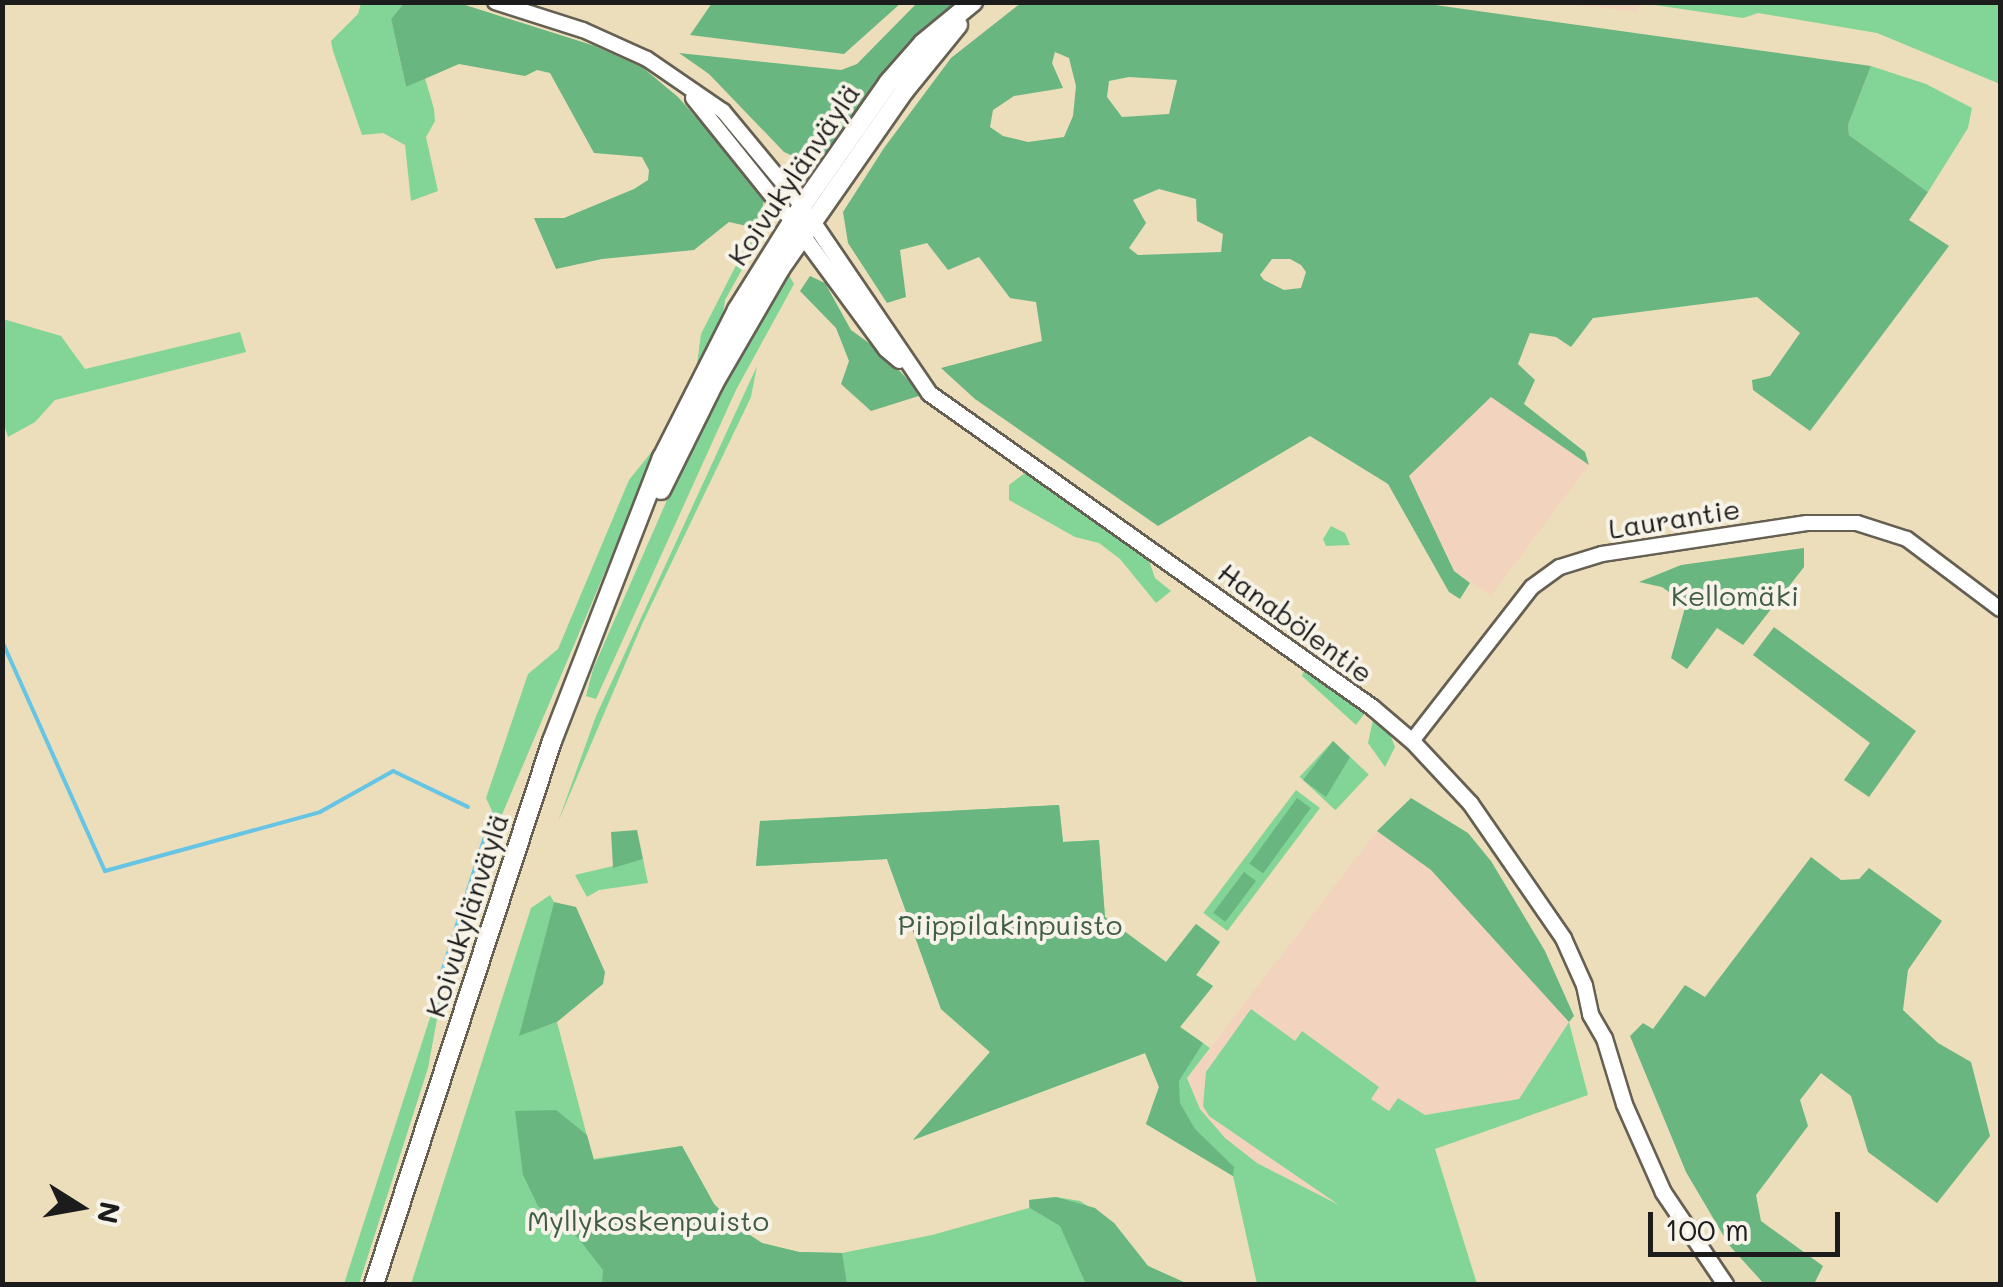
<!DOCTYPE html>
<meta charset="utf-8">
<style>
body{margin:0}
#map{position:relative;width:2003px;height:1287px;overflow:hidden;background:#ecdeba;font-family:Mali,sans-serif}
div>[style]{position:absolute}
.built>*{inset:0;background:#f2d4be}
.green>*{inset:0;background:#83d597;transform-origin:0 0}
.forest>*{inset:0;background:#6ab680;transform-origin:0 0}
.stream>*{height:4px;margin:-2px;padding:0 2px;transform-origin:2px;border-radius:2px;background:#66c4e4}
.roads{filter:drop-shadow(2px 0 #656053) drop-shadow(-2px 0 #656053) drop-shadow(0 2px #656053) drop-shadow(0 -2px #656053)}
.tertiary>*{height:14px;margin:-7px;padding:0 7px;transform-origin:7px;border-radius:7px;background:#fff}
.secondary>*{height:15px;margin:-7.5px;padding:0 7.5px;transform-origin:7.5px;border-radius:7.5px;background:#fff}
.primary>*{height:18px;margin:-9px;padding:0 9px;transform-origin:9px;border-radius:9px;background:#fff}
span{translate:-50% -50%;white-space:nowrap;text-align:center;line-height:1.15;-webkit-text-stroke:8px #f7f3e8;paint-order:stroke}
.street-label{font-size:28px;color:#1c1c1c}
.park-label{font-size:28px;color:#405d47}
.frame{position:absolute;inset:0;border:5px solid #1c1c1c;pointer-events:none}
.north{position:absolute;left:30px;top:1157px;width:100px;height:100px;-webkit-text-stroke:8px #f7f3e8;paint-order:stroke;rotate:101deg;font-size:28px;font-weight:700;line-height:40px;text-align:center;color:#1c1c1c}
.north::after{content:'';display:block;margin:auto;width:35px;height:45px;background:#1c1c1c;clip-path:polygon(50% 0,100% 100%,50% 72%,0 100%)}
.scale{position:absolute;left:1648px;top:1212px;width:192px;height:45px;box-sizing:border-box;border:5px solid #1c1c1c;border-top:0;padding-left:12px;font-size:30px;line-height:35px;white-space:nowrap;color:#1c1c1c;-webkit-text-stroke:8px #f7f3e8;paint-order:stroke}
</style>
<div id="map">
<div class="built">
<i style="clip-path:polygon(1564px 3px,1641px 3px,1637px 12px)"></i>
<i style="clip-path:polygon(1491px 396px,1589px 465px,1491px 596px,1454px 571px,1409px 476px)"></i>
<i style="clip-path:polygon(1377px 831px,1431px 870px,1569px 1022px,1519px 1099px,1425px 1115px,1350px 1210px,1257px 1163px,1225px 1138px,1200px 1109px,1187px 1078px)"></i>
</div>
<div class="green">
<i style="clip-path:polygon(361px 3px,404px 3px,391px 19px,406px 87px,425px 78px,434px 109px,435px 121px,426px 137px,438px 191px,411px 201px,405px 145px,383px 133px,362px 135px,333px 51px,331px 41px,358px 14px)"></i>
<i style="clip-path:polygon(1641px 3px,2000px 3px,2000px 84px,1877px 33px,1758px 13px,1743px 18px)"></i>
<i style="clip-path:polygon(1871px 66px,1926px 84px,1972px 108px,1968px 128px,1928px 192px,1849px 135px,1848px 125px)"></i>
<i style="clip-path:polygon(761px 216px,758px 241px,725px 300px,723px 314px,697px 364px,701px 334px,752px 234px,747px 226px)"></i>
<i style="clip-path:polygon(789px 275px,794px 284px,736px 390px,596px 699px,586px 696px,593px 669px,685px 459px,729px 373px)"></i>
<i style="clip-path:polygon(3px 319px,61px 336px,85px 369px,240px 332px,246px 352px,55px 400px,35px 422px,8px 437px,3px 421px)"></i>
<i style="clip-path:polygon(757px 366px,751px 397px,643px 622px,558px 822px,596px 716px)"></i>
<i style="clip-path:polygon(661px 440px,498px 824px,486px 798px,528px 674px,558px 649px,629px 480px)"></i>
<i style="clip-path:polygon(1025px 473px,1148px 558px,1155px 578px,1171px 591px,1156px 603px,1120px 559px,1099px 543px,1075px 537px,1009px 500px,1009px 485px)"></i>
<i style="clip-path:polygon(1331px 526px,1345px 533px,1350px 545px,1326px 546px,1323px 539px)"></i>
<i style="clip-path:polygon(1305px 668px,1365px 713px,1356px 725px,1302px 676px)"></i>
<i style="clip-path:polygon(1373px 720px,1389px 732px,1395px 747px,1385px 767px,1368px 743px)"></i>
<i style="left:1333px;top:741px;width:49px;height:49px;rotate:43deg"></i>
<i style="left:1296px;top:790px;width:30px;height:154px;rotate:37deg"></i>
<i style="clip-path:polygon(1059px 805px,1063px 842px,1099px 840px,1105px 917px,1166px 962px,1196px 924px,1220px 942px,1196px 975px,1213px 986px,1180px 1027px,1210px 1048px,1187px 1078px,1200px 1109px,1225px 1138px,1257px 1163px,1339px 1205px,1209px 1116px,1203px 1106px,1206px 1072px,1251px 1009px,1295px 1041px,1302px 1031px,1379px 1087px,1371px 1099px,1389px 1111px,1398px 1098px,1425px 1115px,1519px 1099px,1569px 1022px,1588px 1095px,1435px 1149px,1477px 1284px,1257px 1284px,1233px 1176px,1146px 1124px,1159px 1087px,1145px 1053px,913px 1140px,990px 1052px,941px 1009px,887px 859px,756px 866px,760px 821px)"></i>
<i style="clip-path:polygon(643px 859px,648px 883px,599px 890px,587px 897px,575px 875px)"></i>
<i style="clip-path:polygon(550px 895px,554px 902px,520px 1035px,557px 1022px,593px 1159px,682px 1146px,714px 1204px,736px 1226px,762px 1243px,799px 1252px,842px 1253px,932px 1235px,1029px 1208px,1029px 1200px,1056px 1197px,1080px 1201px,1114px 1223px,1148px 1266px,1188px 1284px,411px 1284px,531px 908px)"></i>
<i style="clip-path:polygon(447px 965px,428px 1068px,359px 1284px,344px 1284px)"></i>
</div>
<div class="forest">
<i style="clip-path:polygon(404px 3px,459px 3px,595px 46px,642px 67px,678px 97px,765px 195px,761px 216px,747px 226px,729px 222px,694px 250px,602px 259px,556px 269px,534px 218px,564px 218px,634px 189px,648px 180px,649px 170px,642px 157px,594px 153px,550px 73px,537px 70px,525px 76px,459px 64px,406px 87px,391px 19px)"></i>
<i style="clip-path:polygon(712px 3px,712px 2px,901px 3px,844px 54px,690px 35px)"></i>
<i style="clip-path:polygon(917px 3px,957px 3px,881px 77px,830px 152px,802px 160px,784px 152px,709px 74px,679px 53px,841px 70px,857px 64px)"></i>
<i style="clip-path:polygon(evenodd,1421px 3px,1871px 66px,1848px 125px,1849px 135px,1928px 192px,1909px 220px,1949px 246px,1810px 431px,1753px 390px,1752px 380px,1770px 376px,1800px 333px,1757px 297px,1593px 318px,1571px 347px,1556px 337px,1530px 333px,1518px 364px,1535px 380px,1524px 404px,1585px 452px,1589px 465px,1491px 397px,1409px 476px,1454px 571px,1470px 583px,1460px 599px,1449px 592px,1388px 484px,1310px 436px,1158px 526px,975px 399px,941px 368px,1042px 341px,1036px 302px,1010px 298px,979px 257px,948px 270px,927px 243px,900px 250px,906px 297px,887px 303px,848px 243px,843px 212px,884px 148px,951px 58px,1021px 3px,1421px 3px,1055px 52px,1069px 58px,1076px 86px,1073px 116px,1064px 137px,1028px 142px,1003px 136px,990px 127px,993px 110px,1014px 96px,1063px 88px,1052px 63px,1055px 52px,1421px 3px,1129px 77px,1177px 80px,1169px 114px,1122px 117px,1107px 97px,1109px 81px,1129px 77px,1421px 3px,1159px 189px,1196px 199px,1197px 221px,1223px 234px,1221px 252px,1138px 255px,1129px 248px,1146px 223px,1133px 200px,1159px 189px,1421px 3px,1272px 259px,1290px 259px,1301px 265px,1306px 272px,1301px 288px,1284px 290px,1264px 280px,1260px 275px,1272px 259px)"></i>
<i style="clip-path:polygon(810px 276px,825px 283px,851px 330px,884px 354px,922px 395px,871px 411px,841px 384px,849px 361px,836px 328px,800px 291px)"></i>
<i style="clip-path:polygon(1804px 548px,1804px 567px,1743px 645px,1717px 628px,1687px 669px,1671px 658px,1686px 604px,1662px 587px,1639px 582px,1681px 565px)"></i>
<i style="clip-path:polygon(1774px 627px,1916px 731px,1869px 797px,1844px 780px,1870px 743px,1753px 655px)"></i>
<i style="clip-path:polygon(1333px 741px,1350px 757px,1326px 797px,1303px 780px)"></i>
<i style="left:1297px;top:798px;width:17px;height:81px;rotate:36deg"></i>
<i style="clip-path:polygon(1411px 798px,1468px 833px,1491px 861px,1545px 951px,1574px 1016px,1569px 1022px,1431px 870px,1377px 831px)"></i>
<i style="clip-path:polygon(1059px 805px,1063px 842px,1099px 840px,1105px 917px,1166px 962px,1196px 924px,1220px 942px,1196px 975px,1213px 986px,1180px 1027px,1203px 1043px,1179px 1081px,1180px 1103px,1195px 1129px,1234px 1167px,1233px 1176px,1146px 1124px,1159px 1087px,1145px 1053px,913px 1140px,990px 1052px,941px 1009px,887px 859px,756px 866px,760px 821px)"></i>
<i style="clip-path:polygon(637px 830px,643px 859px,613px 868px,611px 832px)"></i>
<i style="clip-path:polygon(1811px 857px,1841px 880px,1859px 879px,1869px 868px,1942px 921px,1908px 970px,1903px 1010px,1938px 1043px,1971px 1062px,1990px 1136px,1937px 1203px,1868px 1152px,1851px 1096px,1821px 1073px,1800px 1100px,1808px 1126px,1756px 1195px,1761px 1221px,1823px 1266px,1814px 1284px,1764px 1284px,1729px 1245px,1686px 1172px,1630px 1036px,1643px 1023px,1653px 1029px,1685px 985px,1705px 997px)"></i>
<i style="left:1244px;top:872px;width:15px;height:51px;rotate:37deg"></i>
<i style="clip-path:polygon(554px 902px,576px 907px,605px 972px,603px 984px,557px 1022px,519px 1036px)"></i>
<i style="clip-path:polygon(556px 1110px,587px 1135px,594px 1160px,682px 1146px,714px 1204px,736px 1226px,762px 1243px,799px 1252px,842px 1253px,847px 1284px,602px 1284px,603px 1270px,578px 1238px,538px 1206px,523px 1175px,515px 1111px)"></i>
<i style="clip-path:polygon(1056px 1197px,1095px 1208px,1114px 1223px,1148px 1266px,1188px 1284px,1086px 1284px,1060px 1226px,1030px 1208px,1029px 1200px)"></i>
</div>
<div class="stream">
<i style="left:2px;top:641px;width:252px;rotate:65.9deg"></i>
<i style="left:105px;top:871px;width:223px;rotate:-15.3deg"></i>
<i style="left:320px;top:812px;width:84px;rotate:-29.3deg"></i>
<i style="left:393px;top:771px;width:83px;rotate:25.6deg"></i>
<i style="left:442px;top:972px;width:166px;rotate:-72.4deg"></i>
</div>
<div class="roads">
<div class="tertiary">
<i style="left:495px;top:2px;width:92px;rotate:17.7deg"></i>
<i style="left:583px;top:30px;width:70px;rotate:24.4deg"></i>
<i style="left:647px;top:59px;width:92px;rotate:34.4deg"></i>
<i style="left:723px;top:111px;width:124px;rotate:50.3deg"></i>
<i style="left:693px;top:98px;width:158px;rotate:51.2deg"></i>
<i style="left:1412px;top:741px;width:195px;rotate:-52.1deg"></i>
<i style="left:1532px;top:587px;width:34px;rotate:-36deg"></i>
<i style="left:1560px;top:567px;width:44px;rotate:-17.2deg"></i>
<i style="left:1602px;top:554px;width:207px;rotate:-8.6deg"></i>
<i style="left:1807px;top:523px;width:50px"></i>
<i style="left:1857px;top:523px;width:52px;rotate:17.7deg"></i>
<i style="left:1907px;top:539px;width:116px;rotate:37deg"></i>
</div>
<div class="secondary">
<i style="left:808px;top:215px;width:215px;rotate:55.8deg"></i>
<i style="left:929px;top:393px;width:543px;rotate:35.33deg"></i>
<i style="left:1372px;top:707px;width:52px;rotate:40.4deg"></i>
<i style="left:1412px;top:741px;width:85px;rotate:46.9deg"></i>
<i style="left:1470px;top:803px;width:164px;rotate:55.4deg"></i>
<i style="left:1563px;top:938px;width:51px;rotate:65.9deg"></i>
<i style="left:1584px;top:985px;width:30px;rotate:78deg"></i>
<i style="left:1590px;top:1014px;width:28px;rotate:60deg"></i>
<i style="left:1604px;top:1038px;width:69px;rotate:73.1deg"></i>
<i style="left:1624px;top:1104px;width:96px;rotate:66.1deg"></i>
<i style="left:1663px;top:1192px;width:111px;rotate:56deg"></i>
<i style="left:797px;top:228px;width:150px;rotate:53.7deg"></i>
<i style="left:886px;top:349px;width:17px;rotate:40deg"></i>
</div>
<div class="primary">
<i style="left:661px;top:490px;width:119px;rotate:-63.6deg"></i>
<i style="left:714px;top:383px;width:132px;rotate:-59.9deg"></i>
<i style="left:780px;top:269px;width:218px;rotate:-55.1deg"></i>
<i style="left:905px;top:90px;width:84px;rotate:-50.8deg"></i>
<i style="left:374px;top:1284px;width:571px;rotate:-71.85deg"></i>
<i style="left:552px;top:741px;width:304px;rotate:-68.8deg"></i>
<i style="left:662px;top:458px;width:166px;rotate:-63.1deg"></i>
<i style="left:737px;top:310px;width:123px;rotate:-58deg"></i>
<i style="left:802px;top:206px;width:150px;rotate:-55deg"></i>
<i style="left:888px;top:83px;width:53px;rotate:-48.8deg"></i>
<i style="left:923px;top:43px;width:65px;rotate:-39.4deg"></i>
</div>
</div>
<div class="street-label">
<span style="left:793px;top:174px;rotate:-56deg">Koivukylänväylä</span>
<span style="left:1674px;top:518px;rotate:-9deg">Laurantie</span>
<span style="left:1296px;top:622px;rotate:36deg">Hanabölentie</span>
<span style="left:466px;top:915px;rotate:-72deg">Koivukylänväylä</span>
</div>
<div class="park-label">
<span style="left:1735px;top:595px">Kellomäki</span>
<span style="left:1010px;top:924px">Piippilakinpuisto</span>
<span style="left:648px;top:1220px">Myllykoskenpuisto</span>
</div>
<div class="frame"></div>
<div class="north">N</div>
<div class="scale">100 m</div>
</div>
